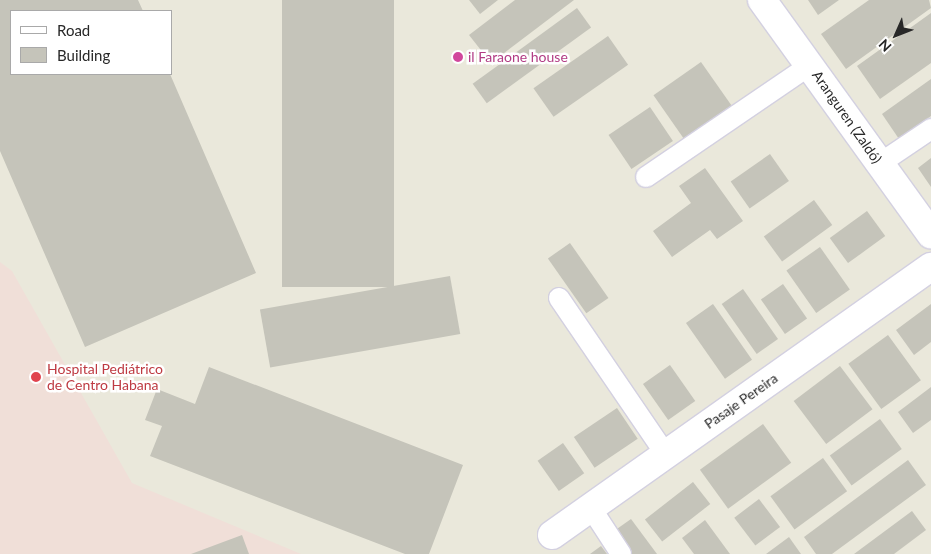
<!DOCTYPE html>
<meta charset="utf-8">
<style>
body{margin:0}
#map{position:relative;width:931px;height:554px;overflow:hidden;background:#eae8db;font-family:Lato,sans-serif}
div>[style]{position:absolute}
.medical>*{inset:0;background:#f0dfd8}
.building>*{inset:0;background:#c5c4ba;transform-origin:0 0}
.roads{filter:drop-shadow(1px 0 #d3d0e0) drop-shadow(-1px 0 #d3d0e0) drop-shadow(0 1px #d3d0e0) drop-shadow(0 -1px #d3d0e0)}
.service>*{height:20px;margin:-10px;padding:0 10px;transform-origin:10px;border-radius:10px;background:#fff}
.minor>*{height:28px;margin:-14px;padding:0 14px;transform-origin:14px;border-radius:14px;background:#fff}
.secondary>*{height:28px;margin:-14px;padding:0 14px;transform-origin:14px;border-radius:14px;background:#fff}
.dots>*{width:14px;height:14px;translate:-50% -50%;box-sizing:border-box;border:2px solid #fff;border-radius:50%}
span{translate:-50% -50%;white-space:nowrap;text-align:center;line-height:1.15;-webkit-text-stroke:5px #fff;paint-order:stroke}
.hotel-label{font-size:14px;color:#b23c85}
.left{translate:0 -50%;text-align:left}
.street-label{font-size:14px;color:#282828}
.health-label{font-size:14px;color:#be3a42}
.legend{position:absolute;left:10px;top:10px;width:162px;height:65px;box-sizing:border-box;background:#fff;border:1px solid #a9a9a9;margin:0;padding:6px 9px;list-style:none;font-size:15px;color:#282828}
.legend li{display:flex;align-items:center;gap:10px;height:25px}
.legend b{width:25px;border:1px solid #a9a9a9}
.north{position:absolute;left:871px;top:10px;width:50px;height:50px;-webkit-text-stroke:4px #fff;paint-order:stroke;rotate:226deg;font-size:14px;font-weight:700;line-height:20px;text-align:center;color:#282828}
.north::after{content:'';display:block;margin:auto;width:18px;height:22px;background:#282828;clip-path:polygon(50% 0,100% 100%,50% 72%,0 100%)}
</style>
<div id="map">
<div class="medical">
<i style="clip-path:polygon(0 262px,12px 271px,132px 483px,301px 554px,0 554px)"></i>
</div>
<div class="building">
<i style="clip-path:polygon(0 0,138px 0,143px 11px,11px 11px,11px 74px,170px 74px,256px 273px,85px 347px,0 151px)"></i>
<i style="left:282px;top:0;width:112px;height:287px"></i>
<i style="clip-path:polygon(469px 0,498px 0,480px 14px)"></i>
<i style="clip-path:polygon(515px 0,574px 0,491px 63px,469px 35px)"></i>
<i style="clip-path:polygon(808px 0,839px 0,818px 15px)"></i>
<i style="clip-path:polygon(869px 0,929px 0,931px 8px,846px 69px,821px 34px)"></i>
<i style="left:577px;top:8px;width:24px;height:129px;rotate:54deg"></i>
<i style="clip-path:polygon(931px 13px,931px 63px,880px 99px,857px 66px)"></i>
<i style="left:608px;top:36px;width:35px;height:91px;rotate:55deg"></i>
<i style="left:701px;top:62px;width:56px;height:58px;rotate:55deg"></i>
<i style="clip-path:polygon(931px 79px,931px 116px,899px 139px,882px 114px)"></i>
<i style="left:650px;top:107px;width:41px;height:50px;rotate:56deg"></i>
<i style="left:770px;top:154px;width:33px;height:48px;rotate:55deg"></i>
<i style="clip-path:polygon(931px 158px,931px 187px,918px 168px)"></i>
<i style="clip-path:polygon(705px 168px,743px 221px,717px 239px,710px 230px,672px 257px,653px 231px,691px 203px,679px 186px)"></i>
<i style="left:814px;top:200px;width:31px;height:62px;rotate:54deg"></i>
<i style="left:867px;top:211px;width:31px;height:46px;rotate:54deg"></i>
<i style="left:570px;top:243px;width:67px;height:27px;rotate:55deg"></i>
<i style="left:820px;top:247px;width:52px;height:41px;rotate:55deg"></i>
<i style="left:450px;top:276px;width:59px;height:193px;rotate:80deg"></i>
<i style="left:783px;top:284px;width:42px;height:27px;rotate:55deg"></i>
<i style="left:743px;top:289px;width:61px;height:26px;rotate:55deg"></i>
<i style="left:713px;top:304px;width:68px;height:33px;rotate:55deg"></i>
<i style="clip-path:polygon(931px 304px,931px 342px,914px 355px,896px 330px)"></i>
<i style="left:888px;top:335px;width:56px;height:49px;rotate:54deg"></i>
<i style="left:670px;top:365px;width:44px;height:33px;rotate:55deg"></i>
<i style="left:840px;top:366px;width:54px;height:58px;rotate:53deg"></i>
<i style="clip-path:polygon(209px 367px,463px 465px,429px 554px,405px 554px,150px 456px,162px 426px,145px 420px,157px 389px,195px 404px)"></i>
<i style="clip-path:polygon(931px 387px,931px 420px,913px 433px,898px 412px)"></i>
<i style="left:617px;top:408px;width:37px;height:52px;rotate:56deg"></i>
<i style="left:880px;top:419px;width:37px;height:62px;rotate:54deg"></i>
<i style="left:763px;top:424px;width:48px;height:78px;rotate:54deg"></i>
<i style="left:563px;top:443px;width:37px;height:31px;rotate:55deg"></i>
<i style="left:823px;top:458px;width:41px;height:65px;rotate:54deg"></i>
<i style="clip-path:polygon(908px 460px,926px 485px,832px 554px,816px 554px,804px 537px)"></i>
<i style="left:693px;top:482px;width:28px;height:61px;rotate:52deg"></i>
<i style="left:759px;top:499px;width:35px;height:31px;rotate:53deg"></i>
<i style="clip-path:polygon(912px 511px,926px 530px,894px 554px,854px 554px)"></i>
<i style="clip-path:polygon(631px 519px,657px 554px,631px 554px,614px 531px)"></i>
<i style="clip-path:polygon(705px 520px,730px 554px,694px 554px,682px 538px)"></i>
<i style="clip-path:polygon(242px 535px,249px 554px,191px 554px)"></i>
<i style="clip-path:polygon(789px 537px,801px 554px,766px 554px)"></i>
<i style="clip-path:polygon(601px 546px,607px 554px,590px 554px)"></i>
</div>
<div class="roads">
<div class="service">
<i style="left:879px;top:164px;width:63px;rotate:-33.9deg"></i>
<i style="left:646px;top:177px;width:199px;rotate:-34.3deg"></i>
<i style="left:559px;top:298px;width:190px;rotate:55.7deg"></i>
<i style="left:591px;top:508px;width:55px;rotate:56.9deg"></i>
</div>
<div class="minor">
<i style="left:552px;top:535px;width:464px;rotate:-35.3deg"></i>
</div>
<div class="secondary">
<i style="left:762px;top:0;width:289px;rotate:54.2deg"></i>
</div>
</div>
<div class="dots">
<i style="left:458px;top:57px;background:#d1479c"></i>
<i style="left:36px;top:377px;background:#e0444e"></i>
</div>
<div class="hotel-label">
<span class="left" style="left:468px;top:57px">il Faraone house</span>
</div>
<div class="street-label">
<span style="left:847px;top:117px;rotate:55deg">Aranguren (Zaldó)</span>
<span style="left:741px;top:401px;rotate:-35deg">Pasaje Pereira</span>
</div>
<div class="health-label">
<span class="left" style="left:47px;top:377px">Hospital Pediátrico<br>de Centro Habana</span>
</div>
<ul class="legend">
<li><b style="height:6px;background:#fff"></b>Road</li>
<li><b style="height:14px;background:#c5c4ba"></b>Building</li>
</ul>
<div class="north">N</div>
</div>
